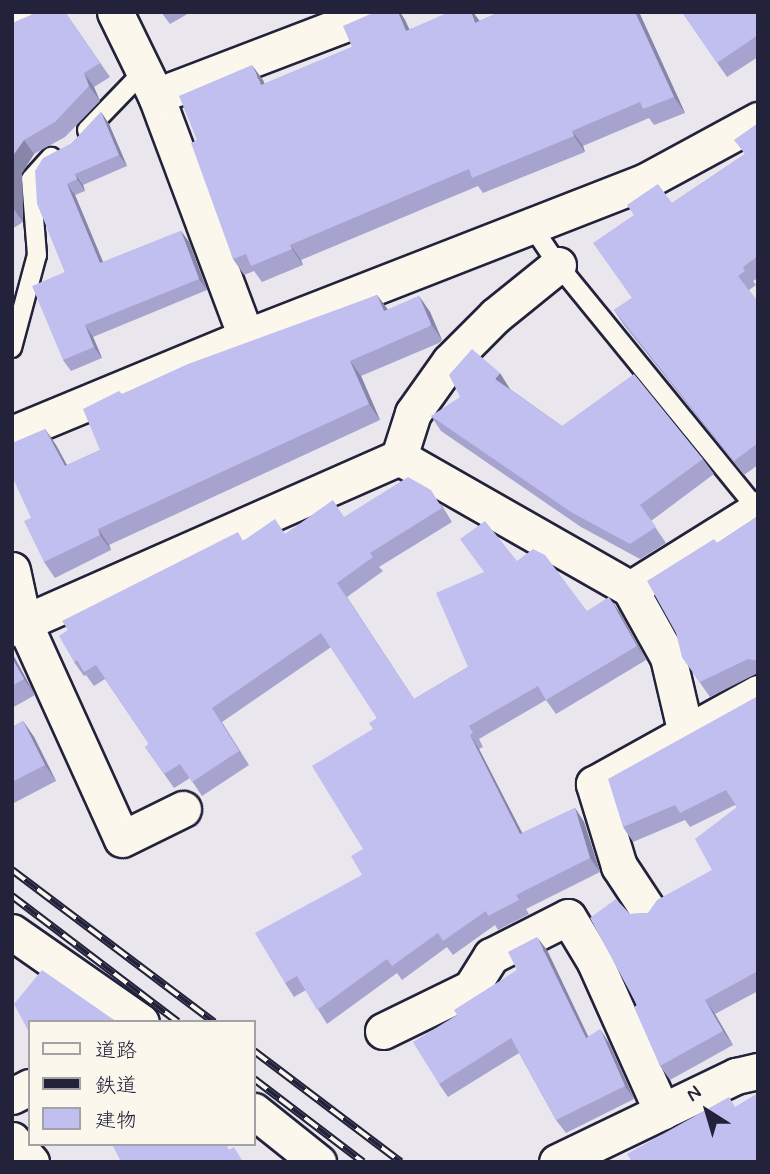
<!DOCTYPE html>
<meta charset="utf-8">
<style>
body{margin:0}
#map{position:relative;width:770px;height:1174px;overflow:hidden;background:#eae6ed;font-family:Mynerve,"Klee One",sans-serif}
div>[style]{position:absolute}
.roads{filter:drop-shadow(2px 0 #22223b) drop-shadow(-2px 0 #22223b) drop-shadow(0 2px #22223b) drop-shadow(0 -2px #22223b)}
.lane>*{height:18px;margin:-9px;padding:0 9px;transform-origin:9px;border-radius:9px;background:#fbf7ec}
.street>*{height:35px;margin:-17.5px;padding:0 17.5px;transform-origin:17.5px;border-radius:17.5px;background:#fbf7ec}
.rail>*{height:8px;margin-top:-4px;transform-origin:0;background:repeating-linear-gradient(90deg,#fbf7ec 0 16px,#22223b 0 32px);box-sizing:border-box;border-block:2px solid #22223b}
.wall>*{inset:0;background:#a6a3ce}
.shaded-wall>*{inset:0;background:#8785a8}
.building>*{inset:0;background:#c1bef0}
span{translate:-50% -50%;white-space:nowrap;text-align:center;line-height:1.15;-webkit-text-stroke:5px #fbf7ec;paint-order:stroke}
.frame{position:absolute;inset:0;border:14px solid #22223b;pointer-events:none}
.legend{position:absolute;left:28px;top:1020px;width:228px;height:126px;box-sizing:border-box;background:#fbf7ec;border:2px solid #a4a2a5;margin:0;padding:9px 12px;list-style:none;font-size:21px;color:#22223b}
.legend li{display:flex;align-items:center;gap:14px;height:35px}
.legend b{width:35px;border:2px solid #a4a2a5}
.north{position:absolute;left:672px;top:1076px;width:70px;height:70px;-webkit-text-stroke:5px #fbf7ec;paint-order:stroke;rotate:323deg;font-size:19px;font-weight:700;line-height:28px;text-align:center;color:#22223b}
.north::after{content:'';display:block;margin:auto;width:24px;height:32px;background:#22223b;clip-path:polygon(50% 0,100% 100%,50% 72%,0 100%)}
</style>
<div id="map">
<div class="roads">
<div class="lane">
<i style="left:87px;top:130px;width:81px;rotate:-46deg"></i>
<i style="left:531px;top:225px;width:48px;rotate:56deg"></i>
<i style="left:558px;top:265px;width:315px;rotate:50.8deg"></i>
<i style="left:12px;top:348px;width:96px;rotate:-75deg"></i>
<i style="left:37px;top:255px;width:76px;rotate:-94.5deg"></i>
<i style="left:31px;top:179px;width:30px;rotate:-48deg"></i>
</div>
<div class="street">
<i style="left:115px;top:12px;width:93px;rotate:64deg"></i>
<i style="left:156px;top:96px;width:257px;rotate:69.5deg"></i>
<i style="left:12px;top:22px;width:21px;rotate:-28deg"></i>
<i style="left:156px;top:96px;width:235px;rotate:-20.9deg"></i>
<i style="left:558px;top:265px;width:81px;rotate:141deg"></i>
<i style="left:495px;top:316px;width:64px;rotate:135deg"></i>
<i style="left:450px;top:361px;width:64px;rotate:125.4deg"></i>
<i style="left:413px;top:413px;width:46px;rotate:107.7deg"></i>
<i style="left:399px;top:457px;width:266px;rotate:29.7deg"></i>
<i style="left:630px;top:589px;width:151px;rotate:-32deg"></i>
<i style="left:12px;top:434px;width:253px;rotate:-22.5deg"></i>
<i style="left:246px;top:337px;width:427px;rotate:-21.3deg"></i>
<i style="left:644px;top:182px;width:130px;rotate:-28.5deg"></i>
<i style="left:12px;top:570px;width:52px;rotate:77.8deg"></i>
<i style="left:23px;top:621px;width:239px;rotate:65.6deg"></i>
<i style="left:122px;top:839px;width:68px;rotate:-26.2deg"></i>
<i style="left:630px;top:589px;width:78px;rotate:60.8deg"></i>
<i style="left:668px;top:657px;width:79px;rotate:76.8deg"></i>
<i style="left:12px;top:628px;width:423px;rotate:-23.8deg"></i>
<i style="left:648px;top:910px;width:53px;rotate:-123.4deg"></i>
<i style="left:619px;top:866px;width:86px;rotate:-107deg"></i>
<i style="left:594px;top:784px;width:188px;rotate:-29deg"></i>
<i style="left:12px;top:932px;width:157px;rotate:34.9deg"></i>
<i style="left:383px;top:1031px;width:98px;rotate:-26deg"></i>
<i style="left:471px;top:988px;width:38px;rotate:-58deg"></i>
<i style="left:491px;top:956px;width:86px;rotate:-26.9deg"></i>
<i style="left:568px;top:917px;width:52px;rotate:59deg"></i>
<i style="left:595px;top:962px;width:164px;rotate:65.9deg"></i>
<i style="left:12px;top:1096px;width:20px;rotate:-27deg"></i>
<i style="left:254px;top:1111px;width:82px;rotate:38.6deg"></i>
<i style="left:12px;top:1140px;width:29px;rotate:49deg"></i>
<i style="left:557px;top:1162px;width:199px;rotate:-25.7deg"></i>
<i style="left:736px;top:1076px;width:23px;rotate:-13deg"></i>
</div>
</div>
<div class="rail">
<i style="left:12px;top:870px;width:253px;rotate:37deg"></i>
<i style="left:12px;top:896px;width:208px;rotate:37.2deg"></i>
<i style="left:254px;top:1051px;width:184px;rotate:37.1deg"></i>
<i style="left:254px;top:1079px;width:137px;rotate:37.3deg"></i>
</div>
<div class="wall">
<i style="clip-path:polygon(65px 12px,110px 77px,94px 87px,100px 101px,65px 137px,34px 154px,22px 173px,23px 222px,12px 229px,12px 23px)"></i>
<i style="clip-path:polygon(161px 12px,191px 12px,170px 24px)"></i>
<i style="clip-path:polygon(375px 12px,400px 12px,405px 20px,409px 29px,479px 21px,500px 12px,639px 12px,685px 113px,654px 125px,649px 118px,583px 146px,585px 152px,483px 193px,478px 186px,301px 260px,303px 265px,262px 282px,254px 271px,244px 275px,233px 259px,197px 140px,263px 80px,264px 84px,352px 47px)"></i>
<i style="clip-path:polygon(682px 12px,758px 12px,758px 57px,727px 77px)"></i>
<i style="clip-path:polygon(101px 112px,109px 124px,127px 166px,83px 185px,85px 191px,75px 195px,103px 262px,181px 231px,189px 242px,207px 290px,93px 337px,102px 358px,71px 371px,63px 360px,65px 272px,37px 203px,72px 143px)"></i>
<i style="clip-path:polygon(758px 123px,758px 278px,753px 281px,756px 285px,749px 290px,758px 302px,758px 465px,744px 475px,624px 325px,614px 310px,632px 298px,672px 203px,745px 154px)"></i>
<i style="clip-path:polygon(377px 295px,388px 310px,419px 296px,430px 312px,442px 340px,439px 343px,361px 376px,380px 420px,109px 545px,111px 550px,55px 578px,44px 562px,31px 518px,45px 429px,56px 445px,67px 465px,100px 450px,122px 394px)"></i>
<i style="clip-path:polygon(510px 389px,562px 426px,703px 459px,714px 474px,651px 521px,666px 543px,640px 559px,581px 527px,441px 431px,431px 416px)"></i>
<i style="clip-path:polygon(441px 504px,452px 522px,379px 567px,383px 571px,347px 597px,414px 699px,468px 667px,517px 561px,587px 611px,619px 611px,646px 660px,556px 714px,546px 700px,479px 739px,483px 747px,479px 749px,522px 833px,575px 808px,584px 822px,600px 872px,526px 909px,529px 914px,498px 930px,495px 925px,453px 955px,447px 947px,402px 980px,397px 973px,327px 1024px,306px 990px,294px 997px,285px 983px,362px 875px,363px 849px,373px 729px,377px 718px,331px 647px,222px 722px,249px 765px,202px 796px,190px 778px,174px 788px,145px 747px,149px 744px,105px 679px,94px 686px,86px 675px,84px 676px,74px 662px,244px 540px,285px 534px,344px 517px)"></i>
<i style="clip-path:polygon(758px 516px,758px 673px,710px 697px,682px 657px,717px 543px)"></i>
<i style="clip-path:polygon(12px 653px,35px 695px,12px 708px)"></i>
<i style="clip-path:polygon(758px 696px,758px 991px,715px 1014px,733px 1045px,670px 1080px,660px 1066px,637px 1005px,630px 914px,648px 913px,712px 870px,737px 807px,735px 805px,690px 827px,685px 820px,633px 842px,623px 827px)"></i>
<i style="clip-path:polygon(23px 721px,34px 737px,56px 781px,12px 804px,12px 727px)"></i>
<i style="clip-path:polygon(547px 950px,588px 1036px,609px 1043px,634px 1099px,566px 1133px,556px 1120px,519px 1053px,448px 1097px,439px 1084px,457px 1015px,517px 970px)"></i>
</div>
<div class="shaded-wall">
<i style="clip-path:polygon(398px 12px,400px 12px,405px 20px,417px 46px,406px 31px)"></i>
<i style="clip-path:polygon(471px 12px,473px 12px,479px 20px,486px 38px,475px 23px)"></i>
<i style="clip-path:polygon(635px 12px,639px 12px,685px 113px,674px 97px)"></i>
<i style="clip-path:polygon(252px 65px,263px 80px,272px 101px,261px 85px)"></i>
<i style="clip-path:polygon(84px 73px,94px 87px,100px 101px,89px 86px)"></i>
<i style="clip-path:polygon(101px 112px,109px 124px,127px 166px,119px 155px)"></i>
<i style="clip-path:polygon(572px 131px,583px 146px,585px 152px,574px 136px)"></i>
<i style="clip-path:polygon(24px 140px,34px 154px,22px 173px,23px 222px,13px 208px,12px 157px)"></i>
<i style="clip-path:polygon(75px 174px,83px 185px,85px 191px,77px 179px)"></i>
<i style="clip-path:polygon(67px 184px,75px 195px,108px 274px,100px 263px)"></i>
<i style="clip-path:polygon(181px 231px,189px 242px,207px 290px,199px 279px)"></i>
<i style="clip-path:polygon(290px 245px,301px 260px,303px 265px,292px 249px)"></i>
<i style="clip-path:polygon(377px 295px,389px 311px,384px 311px)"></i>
<i style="clip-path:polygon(419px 296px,430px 312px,442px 340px,431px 324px)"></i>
<i style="clip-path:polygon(85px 325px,93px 337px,102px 358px,94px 347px)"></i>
<i style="clip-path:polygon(350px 361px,361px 376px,380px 420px,369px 404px)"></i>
<i style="clip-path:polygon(500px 373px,510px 389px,506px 394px,495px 379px)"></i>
<i style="clip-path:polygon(45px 429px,56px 445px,76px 482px,65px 466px)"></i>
<i style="clip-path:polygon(98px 529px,109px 545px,111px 550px,100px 535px)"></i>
<i style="clip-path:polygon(609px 597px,619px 611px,646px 660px,637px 646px)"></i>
<i style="clip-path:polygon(12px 653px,35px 695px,24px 679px,12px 658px)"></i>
<i style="clip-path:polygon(23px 721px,34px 737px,56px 781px,45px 765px)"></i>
<i style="clip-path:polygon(470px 735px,479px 749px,530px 848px,520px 834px)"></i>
<i style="clip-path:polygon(575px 808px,584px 822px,600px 872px,590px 858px)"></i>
<i style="clip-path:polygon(537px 937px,547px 950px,595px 1051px,586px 1038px)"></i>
<i style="clip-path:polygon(705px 1000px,715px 1014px,733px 1045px,723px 1031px)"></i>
<i style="clip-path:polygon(600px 1029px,609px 1043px,634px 1099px,625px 1086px)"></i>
</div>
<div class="building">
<i style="clip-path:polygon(32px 12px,65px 12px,100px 63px,84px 73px,89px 86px,55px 122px,24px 140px,12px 157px,12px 23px,31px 15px)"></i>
<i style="clip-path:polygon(375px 12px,398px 12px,406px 31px,449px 12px,471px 12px,475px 23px,500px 12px,635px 12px,674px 97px,643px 109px,640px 102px,572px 131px,574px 136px,472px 178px,469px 169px,290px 245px,292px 249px,251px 266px,246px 254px,233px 259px,191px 143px,197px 140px,179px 96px,252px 65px,261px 85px,352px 47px,343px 26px)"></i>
<i style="clip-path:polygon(682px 12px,758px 12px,758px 35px,717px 63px)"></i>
<i style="clip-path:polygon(101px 112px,119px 155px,75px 174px,77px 179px,67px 184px,100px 263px,181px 231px,199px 279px,85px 325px,94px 347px,63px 360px,32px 286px,65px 272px,37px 203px,35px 171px,43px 158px,72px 143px)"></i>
<i style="clip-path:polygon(758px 123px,758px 256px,743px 267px,745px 271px,738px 276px,758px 302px,758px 443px,734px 461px,614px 310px,632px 298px,593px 243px,634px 215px,627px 205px,658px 184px,672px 203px,745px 154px,734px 140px)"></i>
<i style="clip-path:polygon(377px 295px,384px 311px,419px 296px,431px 324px,428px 327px,350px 361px,369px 404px,98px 529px,100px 535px,44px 562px,24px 521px,31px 518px,12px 476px,12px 443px,45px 429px,65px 466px,100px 450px,83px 409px,119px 391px,122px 394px,188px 364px)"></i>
<i style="clip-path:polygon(472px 349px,500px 373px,495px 379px,562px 426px,634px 374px,703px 459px,640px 505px,656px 527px,630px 544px,571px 512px,431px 416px,460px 397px,449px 375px)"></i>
<i style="clip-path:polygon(408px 477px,431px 490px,442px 508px,370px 553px,373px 557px,337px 583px,414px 699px,468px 667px,436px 593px,484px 572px,460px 539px,485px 521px,517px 561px,533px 549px,545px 555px,587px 611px,609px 597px,637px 646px,546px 700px,538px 686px,469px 726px,473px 733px,470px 735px,520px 834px,575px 808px,590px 858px,516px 895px,519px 900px,488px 916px,486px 911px,443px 941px,438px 933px,392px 966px,387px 959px,317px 1010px,297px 976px,285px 983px,255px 933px,362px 875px,351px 856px,363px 849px,312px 766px,373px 729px,369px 723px,377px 718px,321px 633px,212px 708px,239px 751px,192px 782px,180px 764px,164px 774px,145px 747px,149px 744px,96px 665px,84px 672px,77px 660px,74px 662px,59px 636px,68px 630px,62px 621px,238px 532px,243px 541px,275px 519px,285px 534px,333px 500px,344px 517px)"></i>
<i style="clip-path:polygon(758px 516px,758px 661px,748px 659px,700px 682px,682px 657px,676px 633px,647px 581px,714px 539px,717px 543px)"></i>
<i style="clip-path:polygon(12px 658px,24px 679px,12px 686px)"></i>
<i style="clip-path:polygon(758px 696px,758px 971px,705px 1000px,723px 1031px,660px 1066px,634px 1007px,637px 1005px,590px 918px,616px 899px,630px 914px,648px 913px,657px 900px,712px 870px,695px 839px,737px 807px,726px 790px,680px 813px,675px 805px,623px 827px,608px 779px)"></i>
<i style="clip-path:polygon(23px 721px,45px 765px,12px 782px,12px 727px)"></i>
<i style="clip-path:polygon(537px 937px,586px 1038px,600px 1029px,625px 1086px,556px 1120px,511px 1038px,439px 1084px,413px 1042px,457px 1015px,454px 1010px,517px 970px,508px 952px)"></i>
<i style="clip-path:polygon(42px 970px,117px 1022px,30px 1022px,30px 1034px,14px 1004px)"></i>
<i style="clip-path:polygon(758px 1093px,758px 1162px,632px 1162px,627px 1154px,729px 1097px,735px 1107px)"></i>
<i style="clip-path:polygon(112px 1144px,226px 1144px,229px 1150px,234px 1147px,243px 1162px,121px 1162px)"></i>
</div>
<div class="frame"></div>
<ul class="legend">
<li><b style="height:9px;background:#fbf7ec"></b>道路</li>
<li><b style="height:9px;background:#22223b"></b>鉄道</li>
<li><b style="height:19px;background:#c1bef0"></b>建物</li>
</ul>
<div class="north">N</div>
</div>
